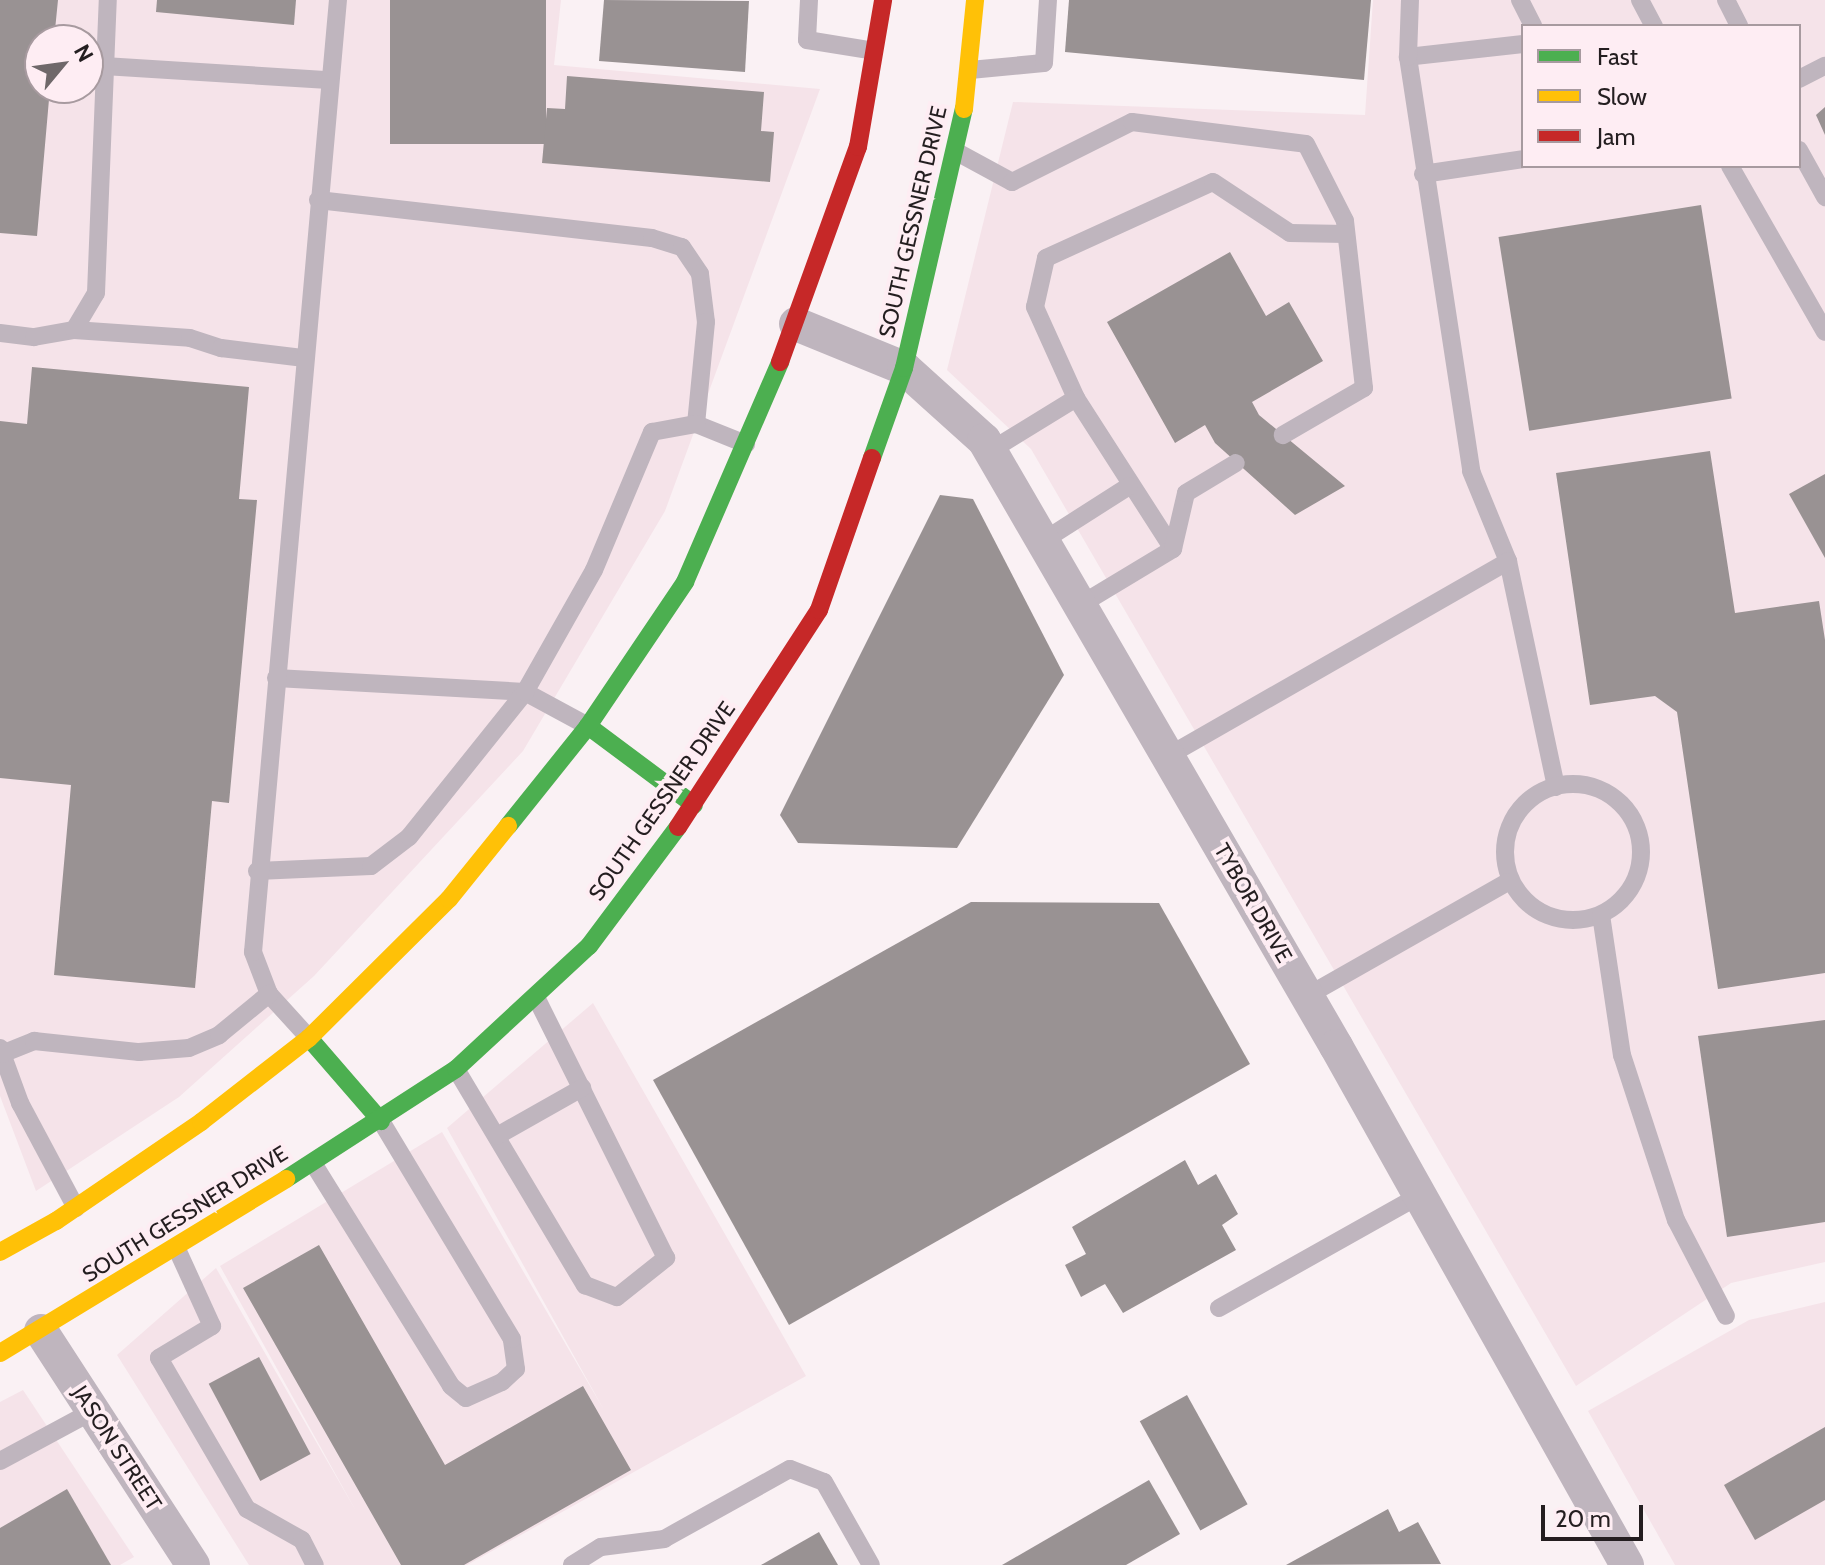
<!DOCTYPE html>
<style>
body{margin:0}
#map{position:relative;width:1825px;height:1565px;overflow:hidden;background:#faf1f4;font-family:Cabin,sans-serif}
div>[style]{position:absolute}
.built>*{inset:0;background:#f5e3e9}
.building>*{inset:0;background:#999293;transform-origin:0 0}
.lane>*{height:18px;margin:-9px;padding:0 9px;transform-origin:9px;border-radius:9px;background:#bfb5be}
.lane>.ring{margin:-9px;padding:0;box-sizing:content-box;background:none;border:18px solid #bfb5be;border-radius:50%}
.street>*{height:34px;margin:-17px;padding:0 17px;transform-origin:17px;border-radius:17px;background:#bfb5be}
.fast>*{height:18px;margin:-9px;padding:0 9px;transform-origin:9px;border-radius:9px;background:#4caf50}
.slow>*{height:18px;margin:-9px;padding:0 9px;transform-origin:9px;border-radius:9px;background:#ffc107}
.jam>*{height:18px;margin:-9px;padding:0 9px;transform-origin:9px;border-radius:9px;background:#c62828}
span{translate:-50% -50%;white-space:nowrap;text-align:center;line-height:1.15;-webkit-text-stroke:8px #feedf3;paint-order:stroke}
.street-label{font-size:22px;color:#241e20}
.legend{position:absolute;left:1521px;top:24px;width:280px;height:144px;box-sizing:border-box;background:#feedf3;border:2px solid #a79a9f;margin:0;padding:10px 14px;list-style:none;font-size:24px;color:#241e20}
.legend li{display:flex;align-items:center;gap:16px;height:40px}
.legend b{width:40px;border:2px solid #a79a9f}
.north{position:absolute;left:24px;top:24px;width:80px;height:80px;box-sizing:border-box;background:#feedf3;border:2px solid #a79a9f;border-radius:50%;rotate:61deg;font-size:22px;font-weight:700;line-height:32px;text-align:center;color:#241e20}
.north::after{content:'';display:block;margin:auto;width:28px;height:36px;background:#6f686a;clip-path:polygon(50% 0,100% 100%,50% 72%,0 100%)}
.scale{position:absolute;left:1541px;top:1505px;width:102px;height:36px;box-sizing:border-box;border:4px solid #241e20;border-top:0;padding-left:10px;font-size:24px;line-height:28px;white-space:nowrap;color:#241e20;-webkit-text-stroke:6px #feedf3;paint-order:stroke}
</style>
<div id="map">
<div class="built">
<i style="clip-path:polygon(evenodd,0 0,561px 0,554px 65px,820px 89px,665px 511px,523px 751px,314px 976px,179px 1097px,36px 1191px,0 1096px,0 0,40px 40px,88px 40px,88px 88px,40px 88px,40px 40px)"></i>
<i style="clip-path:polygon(evenodd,1373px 0,1825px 0,1825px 1262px,1731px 1283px,1576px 1386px,1031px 449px,947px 370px,1013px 102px,1365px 115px,1373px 0,1523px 26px,1799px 26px,1799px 166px,1523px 166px,1523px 26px)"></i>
<i style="clip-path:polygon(593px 1003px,806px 1376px,467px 1565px,249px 1565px,117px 1355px,216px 1268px,356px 1511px,220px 1266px,442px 1132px,604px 1410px,447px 1128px)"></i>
<i style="clip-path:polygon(1825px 1302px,1825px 1565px,1675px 1565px,1588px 1411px,1749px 1320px)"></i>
<i style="clip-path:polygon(23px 1390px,134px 1557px,120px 1565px,0 1565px,0 1402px)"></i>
</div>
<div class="building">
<i style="clip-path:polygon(0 0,58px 0,54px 40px,40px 40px,40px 88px,50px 88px,37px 236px,0 233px)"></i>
<i style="clip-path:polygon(157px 0,296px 0,294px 25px,156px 12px)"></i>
<i style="left:390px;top:0;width:156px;height:144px"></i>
<i style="clip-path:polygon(604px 0,749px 1px,745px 72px,599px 61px)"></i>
<i style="clip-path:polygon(1069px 0,1371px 0,1364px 80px,1065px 52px)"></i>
<i style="clip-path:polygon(567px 76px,764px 92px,761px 131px,774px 132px,770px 182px,542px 163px,547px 108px,565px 109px)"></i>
<i style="clip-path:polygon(1825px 107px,1825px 135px,1816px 115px)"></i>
<i style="left:1701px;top:205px;width:196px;height:205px;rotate:81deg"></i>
<i style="clip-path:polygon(1230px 252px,1266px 316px,1289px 302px,1323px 361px,1252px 402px,1259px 415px,1345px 486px,1295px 515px,1215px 443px,1205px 425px,1175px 443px,1107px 322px)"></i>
<i style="clip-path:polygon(32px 367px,249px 387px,239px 499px,257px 500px,229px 803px,212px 801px,195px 988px,54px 975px,71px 785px,0 778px,0 421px,27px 424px)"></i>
<i style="clip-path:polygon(1710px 451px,1735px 613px,1819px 601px,1825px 640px,1825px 973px,1718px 989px,1677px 712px,1655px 696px,1590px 705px,1556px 473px)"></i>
<i style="clip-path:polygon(1825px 474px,1825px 558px,1789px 494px)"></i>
<i style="clip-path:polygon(940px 495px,973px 499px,1064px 675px,957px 848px,798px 843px,780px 815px)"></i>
<i style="clip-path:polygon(971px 902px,1159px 903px,1250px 1064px,789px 1325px,653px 1080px)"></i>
<i style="clip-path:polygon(1825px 1020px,1825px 1222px,1727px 1237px,1698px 1036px)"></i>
<i style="clip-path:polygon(1185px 1160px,1198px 1185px,1216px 1174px,1238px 1214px,1222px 1225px,1236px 1250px,1123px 1313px,1105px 1284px,1081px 1297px,1065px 1265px,1086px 1254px,1072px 1227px)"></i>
<i style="clip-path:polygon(319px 1245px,445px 1465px,583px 1386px,631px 1470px,464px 1565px,401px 1565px,243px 1288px)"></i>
<i style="left:259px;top:1357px;width:110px;height:57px;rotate:62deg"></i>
<i style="left:1187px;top:1395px;width:125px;height:54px;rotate:61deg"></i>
<i style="clip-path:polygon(1825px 1427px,1825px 1500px,1755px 1540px,1724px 1485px)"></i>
<i style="clip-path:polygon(1149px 1480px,1180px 1534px,1126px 1565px,1002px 1565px)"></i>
<i style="clip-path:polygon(67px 1489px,111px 1565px,0 1565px,0 1528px)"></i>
<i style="clip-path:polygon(1388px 1509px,1399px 1532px,1418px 1522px,1441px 1564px,1286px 1565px)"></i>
<i style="clip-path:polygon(819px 1532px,838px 1565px,761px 1565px)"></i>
</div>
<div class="lane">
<i style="left:809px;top:0;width:40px;rotate:92.9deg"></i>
<i style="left:807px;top:40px;width:68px;rotate:9.3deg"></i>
<i style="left:1520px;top:0;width:29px;rotate:63deg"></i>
<i style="left:1640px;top:0;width:30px;rotate:62deg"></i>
<i style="left:1726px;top:0;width:29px;rotate:63deg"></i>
<i style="left:1523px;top:44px;width:116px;rotate:173.6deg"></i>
<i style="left:1408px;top:57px;width:419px;rotate:81.3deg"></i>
<i style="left:1471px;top:471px;width:97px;rotate:67.7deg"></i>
<i style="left:1508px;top:561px;width:231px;rotate:78deg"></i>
<i style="left:1408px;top:57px;width:57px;rotate:-88deg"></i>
<i style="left:104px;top:66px;width:225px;rotate:3.6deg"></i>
<i style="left:970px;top:70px;width:74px;rotate:-5.4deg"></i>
<i style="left:1044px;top:63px;width:63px;rotate:-86.4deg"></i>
<i style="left:1799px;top:79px;width:29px;rotate:-27deg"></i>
<i style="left:1799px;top:150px;width:54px;rotate:61deg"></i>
<i style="left:955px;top:151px;width:65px;rotate:28.5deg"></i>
<i style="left:1012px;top:182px;width:134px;rotate:-26.6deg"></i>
<i style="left:1132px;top:122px;width:175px;rotate:7.2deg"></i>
<i style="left:1306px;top:144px;width:86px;rotate:63.1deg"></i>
<i style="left:1345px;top:221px;width:168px;rotate:83.5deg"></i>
<i style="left:1364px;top:388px;width:94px;rotate:149.9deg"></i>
<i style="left:1730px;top:166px;width:191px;rotate:60.2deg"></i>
<i style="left:1423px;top:174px;width:101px;rotate:-8.5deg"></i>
<i style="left:318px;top:200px;width:336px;rotate:6.5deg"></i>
<i style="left:652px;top:238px;width:31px;rotate:17deg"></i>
<i style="left:682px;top:247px;width:32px;rotate:56deg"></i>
<i style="left:700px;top:274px;width:48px;rotate:82.9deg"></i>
<i style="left:706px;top:322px;width:102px;rotate:95.6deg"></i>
<i style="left:696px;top:424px;width:54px;rotate:21.8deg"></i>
<i style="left:74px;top:330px;width:116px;rotate:3.9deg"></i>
<i style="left:190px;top:338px;width:33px;rotate:18deg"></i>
<i style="left:221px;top:348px;width:84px;rotate:6.9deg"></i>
<i style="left:0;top:333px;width:34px;rotate:7deg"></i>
<i style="left:34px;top:337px;width:41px;rotate:-9.9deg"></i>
<i style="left:74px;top:330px;width:43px;rotate:-59.3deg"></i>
<i style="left:96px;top:293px;width:293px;rotate:-87.7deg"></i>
<i style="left:1076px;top:398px;width:100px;rotate:-114.3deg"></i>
<i style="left:1035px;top:307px;width:50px;rotate:-77.3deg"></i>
<i style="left:1046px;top:258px;width:183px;rotate:-24.5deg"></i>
<i style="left:1213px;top:182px;width:92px;rotate:33.5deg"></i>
<i style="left:1290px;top:233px;width:56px;rotate:1deg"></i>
<i style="left:990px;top:451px;width:101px;rotate:-31.6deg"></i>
<i style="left:1076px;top:398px;width:179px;rotate:57.3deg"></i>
<i style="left:1043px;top:541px;width:102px;rotate:-32.6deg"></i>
<i style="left:1080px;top:605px;width:109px;rotate:-31.1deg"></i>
<i style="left:1173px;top:549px;width:57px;rotate:-76.9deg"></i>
<i style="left:1186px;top:493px;width:58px;rotate:-31deg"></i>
<i style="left:276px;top:678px;width:249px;rotate:3.2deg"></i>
<i style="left:525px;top:692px;width:72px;rotate:28.4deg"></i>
<i style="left:1168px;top:756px;width:392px;rotate:-29.8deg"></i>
<i class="ring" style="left:1505px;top:784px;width:118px;height:118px"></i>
<i style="left:257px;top:871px;width:114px;rotate:-2.5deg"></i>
<i style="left:371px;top:866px;width:48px;rotate:-37.3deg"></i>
<i style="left:409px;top:837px;width:186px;rotate:-51.3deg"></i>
<i style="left:525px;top:692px;width:140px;rotate:-60.5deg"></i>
<i style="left:594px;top:570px;width:150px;rotate:-67.2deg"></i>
<i style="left:652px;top:432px;width:45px;rotate:-10.3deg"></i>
<i style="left:1601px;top:915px;width:142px;rotate:81.5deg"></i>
<i style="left:1622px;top:1055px;width:174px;rotate:71.9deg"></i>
<i style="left:1676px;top:1220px;width:108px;rotate:62.5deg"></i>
<i style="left:1307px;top:996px;width:231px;rotate:-29.6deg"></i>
<i style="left:309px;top:1038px;width:59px;rotate:-132.3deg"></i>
<i style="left:269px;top:994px;width:45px;rotate:-110.9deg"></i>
<i style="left:253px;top:952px;width:956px;rotate:-84.9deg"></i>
<i style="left:0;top:1048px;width:59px;rotate:70deg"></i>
<i style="left:20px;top:1103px;width:119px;rotate:61.9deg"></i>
<i style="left:2px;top:1054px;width:35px;rotate:-22deg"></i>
<i style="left:34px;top:1041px;width:106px;rotate:6deg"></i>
<i style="left:139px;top:1052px;width:50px;rotate:-4.6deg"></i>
<i style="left:189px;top:1048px;width:33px;rotate:-23deg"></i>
<i style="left:219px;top:1035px;width:65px;rotate:-39.4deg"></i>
<i style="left:456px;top:1069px;width:252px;rotate:59.2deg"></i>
<i style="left:585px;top:1285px;width:34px;rotate:21deg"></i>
<i style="left:617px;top:1297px;width:63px;rotate:-38.5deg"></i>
<i style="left:666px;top:1258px;width:289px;rotate:-116.5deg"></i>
<i style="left:497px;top:1136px;width:98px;rotate:-29.5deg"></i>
<i style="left:313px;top:1163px;width:262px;rotate:58.2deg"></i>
<i style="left:451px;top:1386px;width:19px;rotate:39deg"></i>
<i style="left:466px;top:1398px;width:39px;rotate:-24deg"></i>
<i style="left:502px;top:1382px;width:19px;rotate:-43deg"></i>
<i style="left:516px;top:1369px;width:30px;rotate:-98deg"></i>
<i style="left:512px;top:1339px;width:254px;rotate:-121deg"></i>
<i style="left:176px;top:1247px;width:87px;rotate:65.5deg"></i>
<i style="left:212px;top:1326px;width:62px;rotate:148.9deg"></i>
<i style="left:159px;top:1358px;width:175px;rotate:59.8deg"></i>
<i style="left:247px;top:1509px;width:63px;rotate:29.4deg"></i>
<i style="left:302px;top:1540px;width:28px;rotate:63deg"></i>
<i style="left:1219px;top:1308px;width:231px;rotate:-29.3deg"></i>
<i style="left:0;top:1461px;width:106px;rotate:-28.3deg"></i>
<i style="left:572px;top:1565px;width:34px;rotate:-32deg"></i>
<i style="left:601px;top:1547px;width:64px;rotate:-7.2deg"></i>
<i style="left:664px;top:1539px;width:144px;rotate:-29.1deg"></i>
<i style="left:790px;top:1469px;width:36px;rotate:21deg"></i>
<i style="left:824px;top:1482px;width:95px;rotate:60.5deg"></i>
</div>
<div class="street">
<i style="left:796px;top:324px;width:117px;rotate:22.2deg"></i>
<i style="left:904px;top:368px;width:108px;rotate:42deg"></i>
<i style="left:984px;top:440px;width:701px;rotate:59.85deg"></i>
<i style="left:1336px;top:1046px;width:595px;rotate:60.72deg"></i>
<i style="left:41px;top:1331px;width:279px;rotate:57deg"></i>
</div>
<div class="fast">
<i style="left:872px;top:458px;width:96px;rotate:-70.4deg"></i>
<i style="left:904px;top:368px;width:266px;rotate:-77deg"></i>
<i style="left:588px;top:726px;width:132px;rotate:36.7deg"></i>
<i style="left:508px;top:826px;width:128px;rotate:-51.3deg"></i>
<i style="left:588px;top:726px;width:174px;rotate:-56deg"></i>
<i style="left:685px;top:582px;width:240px;rotate:-66.6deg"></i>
<i style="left:309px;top:1038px;width:110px;rotate:49.1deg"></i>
<i style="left:286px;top:1179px;width:202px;rotate:-32.9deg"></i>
<i style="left:456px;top:1069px;width:181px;rotate:-42.8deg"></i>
<i style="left:589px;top:946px;width:149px;rotate:-53.2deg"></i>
</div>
<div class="slow">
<i style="left:964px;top:109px;width:110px;rotate:-84.2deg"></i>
<i style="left:0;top:1252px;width:64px;rotate:-29deg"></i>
<i style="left:56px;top:1221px;width:176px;rotate:-34.3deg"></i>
<i style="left:201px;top:1122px;width:137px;rotate:-37.9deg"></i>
<i style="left:309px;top:1038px;width:197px;rotate:-44.8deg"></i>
<i style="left:449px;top:899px;width:94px;rotate:-51.1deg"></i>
<i style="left:0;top:1353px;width:335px;rotate:-31.3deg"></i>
</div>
<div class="jam">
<i style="left:780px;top:362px;width:229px;rotate:-70.1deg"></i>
<i style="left:858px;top:147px;width:149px;rotate:-80.3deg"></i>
<i style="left:678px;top:827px;width:259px;rotate:-57deg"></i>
<i style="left:819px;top:610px;width:161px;rotate:-70.8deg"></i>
</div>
<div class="street-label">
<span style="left:913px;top:222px;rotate:-77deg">SOUTH GESSNER DRIVE</span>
<span style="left:662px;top:801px;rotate:-55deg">SOUTH GESSNER DRIVE</span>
<span style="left:1253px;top:903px;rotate:60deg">TYBOR DRIVE</span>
<span style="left:185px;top:1214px;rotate:-32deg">SOUTH GESSNER DRIVE</span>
<span style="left:117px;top:1448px;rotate:57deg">JASON STREET</span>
</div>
<ul class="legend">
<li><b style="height:10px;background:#4caf50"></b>Fast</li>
<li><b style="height:10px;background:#ffc107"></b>Slow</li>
<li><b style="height:10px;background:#c62828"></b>Jam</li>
</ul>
<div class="north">N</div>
<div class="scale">20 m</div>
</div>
